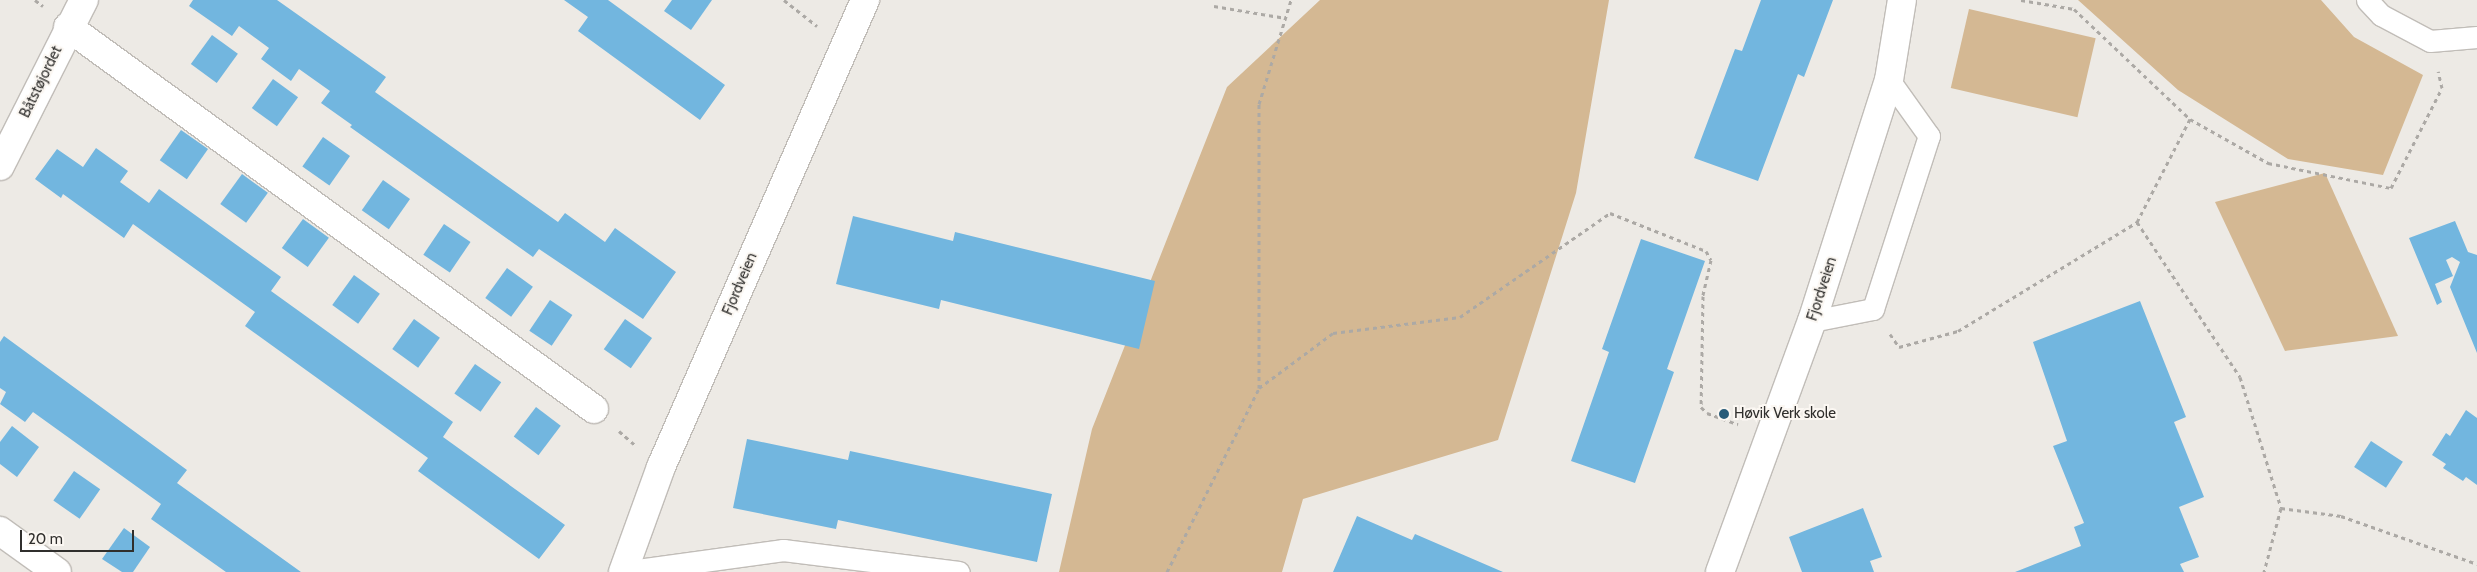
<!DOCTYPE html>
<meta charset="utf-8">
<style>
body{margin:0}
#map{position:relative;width:2477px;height:572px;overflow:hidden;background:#edeae5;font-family:Cabin,sans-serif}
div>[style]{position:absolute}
.green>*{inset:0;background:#d4b893;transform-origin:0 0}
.building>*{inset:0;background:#72b6df;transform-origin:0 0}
.path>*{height:3px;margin-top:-1.5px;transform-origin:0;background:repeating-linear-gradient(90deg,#aca9a5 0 4px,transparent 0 8px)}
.roads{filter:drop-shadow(1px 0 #c1bdb8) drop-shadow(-1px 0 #c1bdb8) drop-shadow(0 1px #c1bdb8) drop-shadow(0 -1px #c1bdb8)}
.lane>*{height:21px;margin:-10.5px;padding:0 10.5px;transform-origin:10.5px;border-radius:10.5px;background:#fff}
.street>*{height:28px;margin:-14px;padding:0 14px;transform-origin:14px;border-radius:14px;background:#fff}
.dots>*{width:14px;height:14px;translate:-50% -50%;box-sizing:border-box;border:2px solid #fbf7f2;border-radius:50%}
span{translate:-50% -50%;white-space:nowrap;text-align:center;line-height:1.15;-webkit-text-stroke:4px #fbf7f2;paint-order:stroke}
.street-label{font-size:15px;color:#302f2d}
.poi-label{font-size:15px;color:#302f2d}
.left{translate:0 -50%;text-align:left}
.scale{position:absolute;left:20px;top:530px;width:114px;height:22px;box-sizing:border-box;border:2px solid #302f2d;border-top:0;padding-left:6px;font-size:15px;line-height:18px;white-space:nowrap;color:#302f2d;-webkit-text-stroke:4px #fbf7f2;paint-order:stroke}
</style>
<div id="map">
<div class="green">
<i style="clip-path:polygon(1320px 0,1609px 0,1576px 193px,1498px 440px,1303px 499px,1282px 572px,1059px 572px,1092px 429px,1227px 87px)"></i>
<i style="clip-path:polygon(2078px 0,2321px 0,2354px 37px,2423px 75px,2383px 175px,2288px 159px,2178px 90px)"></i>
<i style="left:1969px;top:9px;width:130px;height:81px;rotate:13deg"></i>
<i style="clip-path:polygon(2325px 173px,2398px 336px,2285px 351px,2215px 202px)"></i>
</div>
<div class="building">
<i style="clip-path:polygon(193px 0,277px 0,386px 77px,375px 92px,558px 222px,565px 213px,605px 242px,615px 228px,676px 272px,643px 319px,539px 249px,533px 257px,350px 127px,352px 125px,321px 103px,330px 91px,299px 69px,291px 81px,261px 59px,269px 48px,239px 26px,232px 36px,189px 6px)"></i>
<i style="clip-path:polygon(564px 0,608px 0,725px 85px,700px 120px,578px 31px,588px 17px)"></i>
<i style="clip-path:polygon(672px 0,712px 0,691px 30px,664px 11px)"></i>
<i style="clip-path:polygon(1761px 0,1833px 0,1804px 77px,1798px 74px,1758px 181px,1694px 158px,1735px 49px,1742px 51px)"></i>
<i style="left:212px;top:35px;width:32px;height:36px;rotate:36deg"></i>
<i style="left:273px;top:79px;width:31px;height:36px;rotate:36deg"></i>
<i style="left:181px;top:130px;width:33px;height:37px;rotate:35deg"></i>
<i style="left:323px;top:137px;width:33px;height:36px;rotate:35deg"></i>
<i style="clip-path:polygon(96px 148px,128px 171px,120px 182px,149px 203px,159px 189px,281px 277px,271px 291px,453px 422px,443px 437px,565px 525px,539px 559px,418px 471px,428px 458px,245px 326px,255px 312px,133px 224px,124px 238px,63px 194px,61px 198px,35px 179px,57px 149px,83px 167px)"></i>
<i style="left:242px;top:174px;width:32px;height:37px;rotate:36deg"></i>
<i style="left:383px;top:180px;width:33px;height:37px;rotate:35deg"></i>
<i style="clip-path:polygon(853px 216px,953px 241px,955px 232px,1155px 281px,1139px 349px,941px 300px,939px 309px,836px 284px)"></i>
<i style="left:303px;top:219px;width:32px;height:36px;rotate:36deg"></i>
<i style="clip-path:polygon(2455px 221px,2468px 252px,2477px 255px,2477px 353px,2450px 287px,2460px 262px,2452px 257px,2446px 260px,2453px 276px,2435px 284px,2442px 302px,2437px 305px,2409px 238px)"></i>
<i style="left:444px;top:224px;width:32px;height:37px;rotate:34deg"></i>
<i style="clip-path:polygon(1641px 239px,1705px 261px,1667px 369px,1674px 372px,1635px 483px,1571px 461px,1609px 352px,1602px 349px)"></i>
<i style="left:507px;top:268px;width:32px;height:37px;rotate:36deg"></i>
<i style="left:354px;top:275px;width:32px;height:37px;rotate:36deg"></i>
<i style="left:550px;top:300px;width:27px;height:37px;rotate:34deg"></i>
<i style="clip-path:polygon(2140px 301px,2186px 417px,2174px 422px,2204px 497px,2179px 507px,2199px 557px,2180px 564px,2184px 572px,2015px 572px,2081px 546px,2074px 527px,2084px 523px,2053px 446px,2067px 441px,2033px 342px)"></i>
<i style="left:414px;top:319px;width:32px;height:37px;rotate:36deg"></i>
<i style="left:625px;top:319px;width:33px;height:37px;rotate:35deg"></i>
<i style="clip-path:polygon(4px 336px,187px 470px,177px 483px,301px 572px,226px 572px,151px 519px,161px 504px,33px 412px,25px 422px,0 404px,6px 392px,0 388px,0 342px)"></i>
<i style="left:475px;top:364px;width:32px;height:36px;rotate:35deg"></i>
<i style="left:536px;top:407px;width:31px;height:37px;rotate:37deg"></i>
<i style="clip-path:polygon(2466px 410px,2477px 418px,2477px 485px,2466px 477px,2463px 481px,2443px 468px,2446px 464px,2432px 455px,2446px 433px,2450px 436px)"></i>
<i style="clip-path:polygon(12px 426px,39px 447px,17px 477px,0 464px,0 442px)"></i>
<i style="clip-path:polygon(747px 439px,848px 460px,850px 451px,1052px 494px,1037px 562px,838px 520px,836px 529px,733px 508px)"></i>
<i style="left:2371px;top:441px;width:38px;height:31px;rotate:33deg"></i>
<i style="left:74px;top:471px;width:32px;height:36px;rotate:35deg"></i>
<i style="clip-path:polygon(1863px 508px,1882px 557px,1870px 561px,1874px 572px,1802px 572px,1789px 537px)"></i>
<i style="clip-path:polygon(1357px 516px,1412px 540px,1415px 534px,1503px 572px,1333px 572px)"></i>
<i style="clip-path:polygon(124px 528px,150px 547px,133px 572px,122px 572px,102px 559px)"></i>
</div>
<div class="path">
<i style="left:35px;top:0;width:10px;rotate:37deg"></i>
<i style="left:784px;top:0;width:42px;rotate:38.2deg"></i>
<i style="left:2021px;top:0;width:54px;rotate:9.6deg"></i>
<i style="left:2074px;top:9px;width:160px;rotate:43.5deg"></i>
<i style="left:2190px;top:119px;width:90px;rotate:29.4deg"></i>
<i style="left:2268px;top:163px;width:126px;rotate:11.5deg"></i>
<i style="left:2391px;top:188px;width:112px;rotate:-63deg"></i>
<i style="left:2442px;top:88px;width:17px;rotate:-103deg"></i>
<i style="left:1214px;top:6px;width:73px;rotate:9.5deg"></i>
<i style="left:2190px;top:119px;width:116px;rotate:117.2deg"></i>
<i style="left:2137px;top:222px;width:186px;rotate:56.4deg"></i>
<i style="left:2240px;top:377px;width:137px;rotate:72.6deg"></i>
<i style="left:2281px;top:508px;width:66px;rotate:104.9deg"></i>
<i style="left:1890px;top:334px;width:16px;rotate:55deg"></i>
<i style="left:1899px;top:347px;width:61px;rotate:-15.2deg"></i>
<i style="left:1958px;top:331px;width:210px;rotate:-31.3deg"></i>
<i style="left:1259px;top:388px;width:284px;rotate:-90deg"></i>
<i style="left:1259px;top:104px;width:109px;rotate:-72.9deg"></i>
<i style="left:619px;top:431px;width:21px;rotate:41deg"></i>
<i style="left:2281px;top:508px;width:61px;rotate:7.6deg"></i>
<i style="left:2341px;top:516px;width:144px;rotate:19.4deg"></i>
<i style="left:1167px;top:572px;width:206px;rotate:-63.4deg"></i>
<i style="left:1259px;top:388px;width:92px;rotate:-36.6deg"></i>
<i style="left:1333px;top:333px;width:128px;rotate:-7.2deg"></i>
<i style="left:1460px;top:317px;width:183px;rotate:-34.7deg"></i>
<i style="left:1610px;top:213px;width:103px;rotate:21.6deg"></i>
<i style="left:1706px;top:251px;width:10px;rotate:61deg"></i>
<i style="left:1711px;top:260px;width:37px;rotate:103deg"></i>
<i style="left:1703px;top:296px;width:111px;rotate:91deg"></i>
<i style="left:1701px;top:407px;width:8px;rotate:45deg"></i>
<i style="left:1707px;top:413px;width:33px;rotate:20deg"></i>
</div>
<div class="roads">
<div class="lane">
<i style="left:2367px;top:0;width:21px;rotate:47deg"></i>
<i style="left:2381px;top:15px;width:55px;rotate:28deg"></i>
<i style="left:2430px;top:41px;width:47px;rotate:-4.9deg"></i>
<i style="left:1812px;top:321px;width:62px;rotate:-11.1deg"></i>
<i style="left:1873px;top:309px;width:182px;rotate:-72.1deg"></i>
<i style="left:1929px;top:136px;width:69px;rotate:-125.5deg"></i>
<i style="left:623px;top:572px;width:162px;rotate:-7.8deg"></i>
<i style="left:783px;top:550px;width:177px;rotate:7.1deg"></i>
</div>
<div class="street">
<i style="left:68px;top:27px;width:650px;rotate:35.99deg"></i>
<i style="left:0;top:166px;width:186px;rotate:-63.2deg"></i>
<i style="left:0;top:531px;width:70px;rotate:35.7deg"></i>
<i style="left:623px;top:572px;width:112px;rotate:-70.1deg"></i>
<i style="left:661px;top:467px;width:510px;rotate:-66.4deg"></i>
<i style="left:1720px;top:572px;width:267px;rotate:-69.9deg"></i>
<i style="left:1812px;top:321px;width:253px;rotate:-72.3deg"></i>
<i style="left:1889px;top:80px;width:81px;rotate:-80.8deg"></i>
</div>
</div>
<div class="dots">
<i style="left:1724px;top:414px;background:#295c79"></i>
</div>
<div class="street-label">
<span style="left:41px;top:82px;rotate:-64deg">Båtstøjordet</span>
<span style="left:740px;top:284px;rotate:-67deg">Fjordveien</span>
<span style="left:1822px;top:289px;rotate:-72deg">Fjordveien</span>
</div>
<div class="poi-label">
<span class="left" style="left:1734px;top:414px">Høvik Verk skole</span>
</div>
<div class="scale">20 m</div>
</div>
